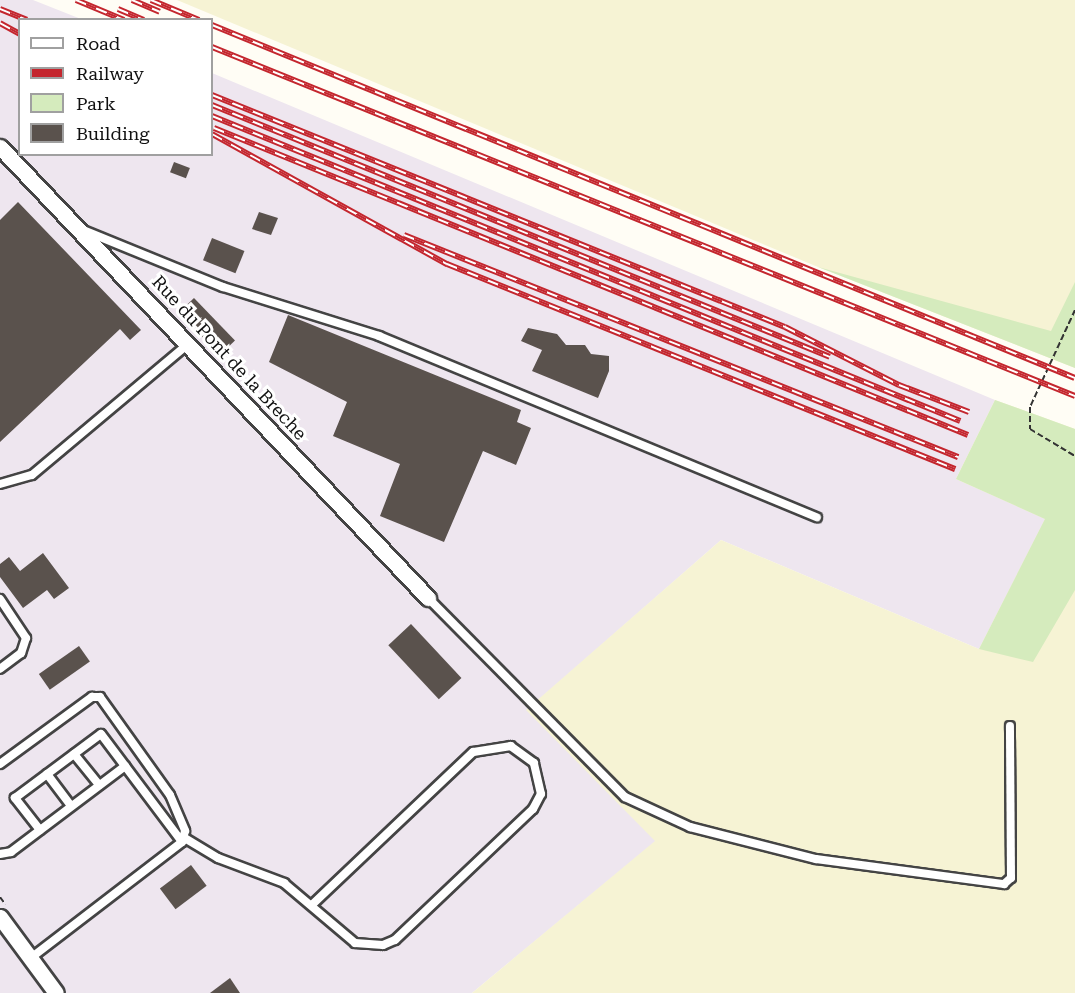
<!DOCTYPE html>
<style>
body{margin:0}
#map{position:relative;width:1075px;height:993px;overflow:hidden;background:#fffdf5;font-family:"Roboto Serif",serif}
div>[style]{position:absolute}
.industrial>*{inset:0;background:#eee6ef}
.farmland>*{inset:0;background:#f6f3d4}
.green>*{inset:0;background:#d5ebbd}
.building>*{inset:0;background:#5a524d;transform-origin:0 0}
.path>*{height:2px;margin-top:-1px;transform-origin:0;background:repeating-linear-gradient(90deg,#333 0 6px,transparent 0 9px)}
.roads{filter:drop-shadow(2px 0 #444) drop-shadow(-2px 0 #444) drop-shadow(0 2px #444) drop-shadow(0 -2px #444)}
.lane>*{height:8px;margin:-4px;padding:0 4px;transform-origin:4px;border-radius:4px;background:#fff}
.street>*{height:15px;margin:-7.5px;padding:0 7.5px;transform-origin:7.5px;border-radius:7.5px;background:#fff}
.rail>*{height:6px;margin-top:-3px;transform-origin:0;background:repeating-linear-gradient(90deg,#fff 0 11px,#c4262e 0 22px);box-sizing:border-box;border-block:2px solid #c4262e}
span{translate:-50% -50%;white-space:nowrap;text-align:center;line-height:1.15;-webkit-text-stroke:6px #fff;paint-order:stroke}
.street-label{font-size:18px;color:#111}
.legend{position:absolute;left:18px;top:18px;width:195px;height:138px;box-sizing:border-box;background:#fff;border:2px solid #a0a0a0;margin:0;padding:8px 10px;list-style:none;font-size:18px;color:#111}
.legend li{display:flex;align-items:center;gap:12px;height:30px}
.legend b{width:30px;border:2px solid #a0a0a0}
</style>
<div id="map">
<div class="industrial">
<i style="clip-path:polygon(0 0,33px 0,81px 19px,20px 20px,20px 154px,212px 154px,212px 73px,995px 400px,956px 479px,1046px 519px,979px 649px,721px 540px,527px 710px,656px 841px,472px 993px,0 993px)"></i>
</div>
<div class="farmland">
<i style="clip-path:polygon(177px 0,1075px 0,1075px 368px,818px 267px)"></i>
<i style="clip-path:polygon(995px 400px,1075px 429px,1075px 993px,472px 993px,655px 841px,526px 710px,721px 540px,979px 649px,1045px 519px,956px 479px)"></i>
</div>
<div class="green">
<i style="clip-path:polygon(818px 267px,1051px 331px,1075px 282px,1075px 368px)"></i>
<i style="clip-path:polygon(995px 400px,1075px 429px,1075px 590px,1033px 662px,979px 649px,1045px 519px,956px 479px)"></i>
</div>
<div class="building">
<i style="left:174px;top:162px;width:17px;height:11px;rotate:21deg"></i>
<i style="clip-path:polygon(18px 202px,141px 330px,130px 340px,120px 329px,0 442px,0 220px)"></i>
<i style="clip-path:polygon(259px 212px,278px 218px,271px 235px,252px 229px)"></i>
<i style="left:212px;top:238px;width:35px;height:24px;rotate:22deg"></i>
<i style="left:194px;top:298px;width:59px;height:21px;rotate:46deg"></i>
<i style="clip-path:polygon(288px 315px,521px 410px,517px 422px,531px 428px,516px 465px,483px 451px,444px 542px,380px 516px,400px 464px,333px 436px,347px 402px,269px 362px)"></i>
<i style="clip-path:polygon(528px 328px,557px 334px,566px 345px,585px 345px,591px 354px,609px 356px,609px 371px,598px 398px,532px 371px,542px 350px,521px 341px)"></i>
<i style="clip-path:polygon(43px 553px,69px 588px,54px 599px,47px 590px,23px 608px,0 577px,0 564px,9px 557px,20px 571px)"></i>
<i style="left:411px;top:624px;width:74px;height:31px;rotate:47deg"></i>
<i style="left:79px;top:646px;width:19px;height:49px;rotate:55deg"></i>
<i style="left:191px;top:865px;width:26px;height:39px;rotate:53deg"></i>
<i style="clip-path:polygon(230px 978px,240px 993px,210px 993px)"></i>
</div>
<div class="path">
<i style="left:1075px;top:310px;width:107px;rotate:114.9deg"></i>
<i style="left:1030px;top:407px;width:22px;rotate:90deg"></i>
<i style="left:1030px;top:429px;width:52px;rotate:31deg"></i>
<i style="left:0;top:897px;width:9px;rotate:54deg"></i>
</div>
<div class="roads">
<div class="lane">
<i style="left:83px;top:230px;width:151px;rotate:22.2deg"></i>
<i style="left:223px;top:287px;width:164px;rotate:17.4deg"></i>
<i style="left:379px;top:336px;width:474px;rotate:22.5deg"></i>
<i style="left:0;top:484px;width:33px;rotate:-16deg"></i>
<i style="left:32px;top:475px;width:204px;rotate:-40deg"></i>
<i style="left:428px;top:598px;width:280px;rotate:45.3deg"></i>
<i style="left:625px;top:797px;width:72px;rotate:24.8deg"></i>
<i style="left:690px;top:827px;width:130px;rotate:14.3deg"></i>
<i style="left:816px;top:859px;width:190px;rotate:7.6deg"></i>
<i style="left:1004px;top:884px;width:9px;rotate:-41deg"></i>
<i style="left:1011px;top:878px;width:152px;rotate:-90.4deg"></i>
<i style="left:0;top:599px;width:47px;rotate:56.3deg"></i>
<i style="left:26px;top:638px;width:16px;rotate:108deg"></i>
<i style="left:21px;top:653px;width:26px;rotate:143deg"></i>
<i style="left:74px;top:754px;width:40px;rotate:51deg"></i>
<i style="left:0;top:764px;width:114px;rotate:-36.1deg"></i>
<i style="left:92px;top:697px;width:8px"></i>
<i style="left:100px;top:697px;width:120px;rotate:54.5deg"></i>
<i style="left:170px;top:795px;width:39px;rotate:67deg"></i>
<i style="left:185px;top:831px;width:11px;rotate:105deg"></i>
<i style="left:182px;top:842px;width:190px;rotate:142.5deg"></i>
<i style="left:47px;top:774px;width:40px;rotate:53deg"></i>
<i style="left:40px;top:830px;width:41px;rotate:-128deg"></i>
<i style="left:15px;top:798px;width:107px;rotate:-36.7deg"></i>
<i style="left:101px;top:734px;width:135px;rotate:53.1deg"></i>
<i style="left:183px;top:837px;width:41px;rotate:31deg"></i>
<i style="left:218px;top:858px;width:71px;rotate:20.7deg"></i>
<i style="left:284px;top:883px;width:93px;rotate:40.2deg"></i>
<i style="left:355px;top:943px;width:28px;rotate:4deg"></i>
<i style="left:383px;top:945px;width:13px;rotate:-23deg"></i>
<i style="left:395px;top:940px;width:190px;rotate:-43.5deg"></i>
<i style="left:533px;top:809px;width:17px;rotate:-62deg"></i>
<i style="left:541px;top:794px;width:32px;rotate:-103deg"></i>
<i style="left:534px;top:763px;width:29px;rotate:-144deg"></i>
<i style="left:511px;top:746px;width:38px;rotate:171deg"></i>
<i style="left:473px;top:752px;width:221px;rotate:136.5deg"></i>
<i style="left:0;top:854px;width:11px;rotate:-10deg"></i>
<i style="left:11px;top:852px;width:143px;rotate:-37deg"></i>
</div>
<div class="street">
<i style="left:0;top:147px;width:622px;rotate:46.5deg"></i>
<i style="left:0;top:917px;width:94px;rotate:53.6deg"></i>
</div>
</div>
<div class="rail">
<i style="left:76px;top:0;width:52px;rotate:22.6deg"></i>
<i style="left:132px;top:0;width:30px;rotate:23deg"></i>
<i style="left:151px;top:0;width:52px;rotate:22.6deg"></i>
<i style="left:0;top:9px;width:29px;rotate:22deg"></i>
<i style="left:118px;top:9px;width:28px;rotate:23deg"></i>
<i style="left:0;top:23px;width:23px;rotate:29deg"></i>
<i style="left:212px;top:25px;width:932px;rotate:22.25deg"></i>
<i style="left:212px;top:47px;width:931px;rotate:22.02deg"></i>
<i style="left:212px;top:95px;width:618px;rotate:22.04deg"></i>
<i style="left:785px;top:327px;width:128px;rotate:27deg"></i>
<i style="left:899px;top:385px;width:75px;rotate:21.1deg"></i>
<i style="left:212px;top:105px;width:667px;rotate:22.18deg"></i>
<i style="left:212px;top:116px;width:808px;rotate:22.18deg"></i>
<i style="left:214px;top:128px;width:814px;rotate:22.15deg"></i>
<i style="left:212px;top:134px;width:269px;rotate:29deg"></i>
<i style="left:447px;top:264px;width:548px;rotate:21.98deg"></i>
<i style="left:404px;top:235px;width:597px;rotate:21.84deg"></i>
</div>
<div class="street-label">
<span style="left:229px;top:358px;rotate:47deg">Rue du Pont de la Breche</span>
</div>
<ul class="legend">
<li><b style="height:8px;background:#fff"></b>Road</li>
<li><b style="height:8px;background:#c4262e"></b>Railway</li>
<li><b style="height:16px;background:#d5ebbd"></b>Park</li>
<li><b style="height:16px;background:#5a524d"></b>Building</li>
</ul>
</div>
